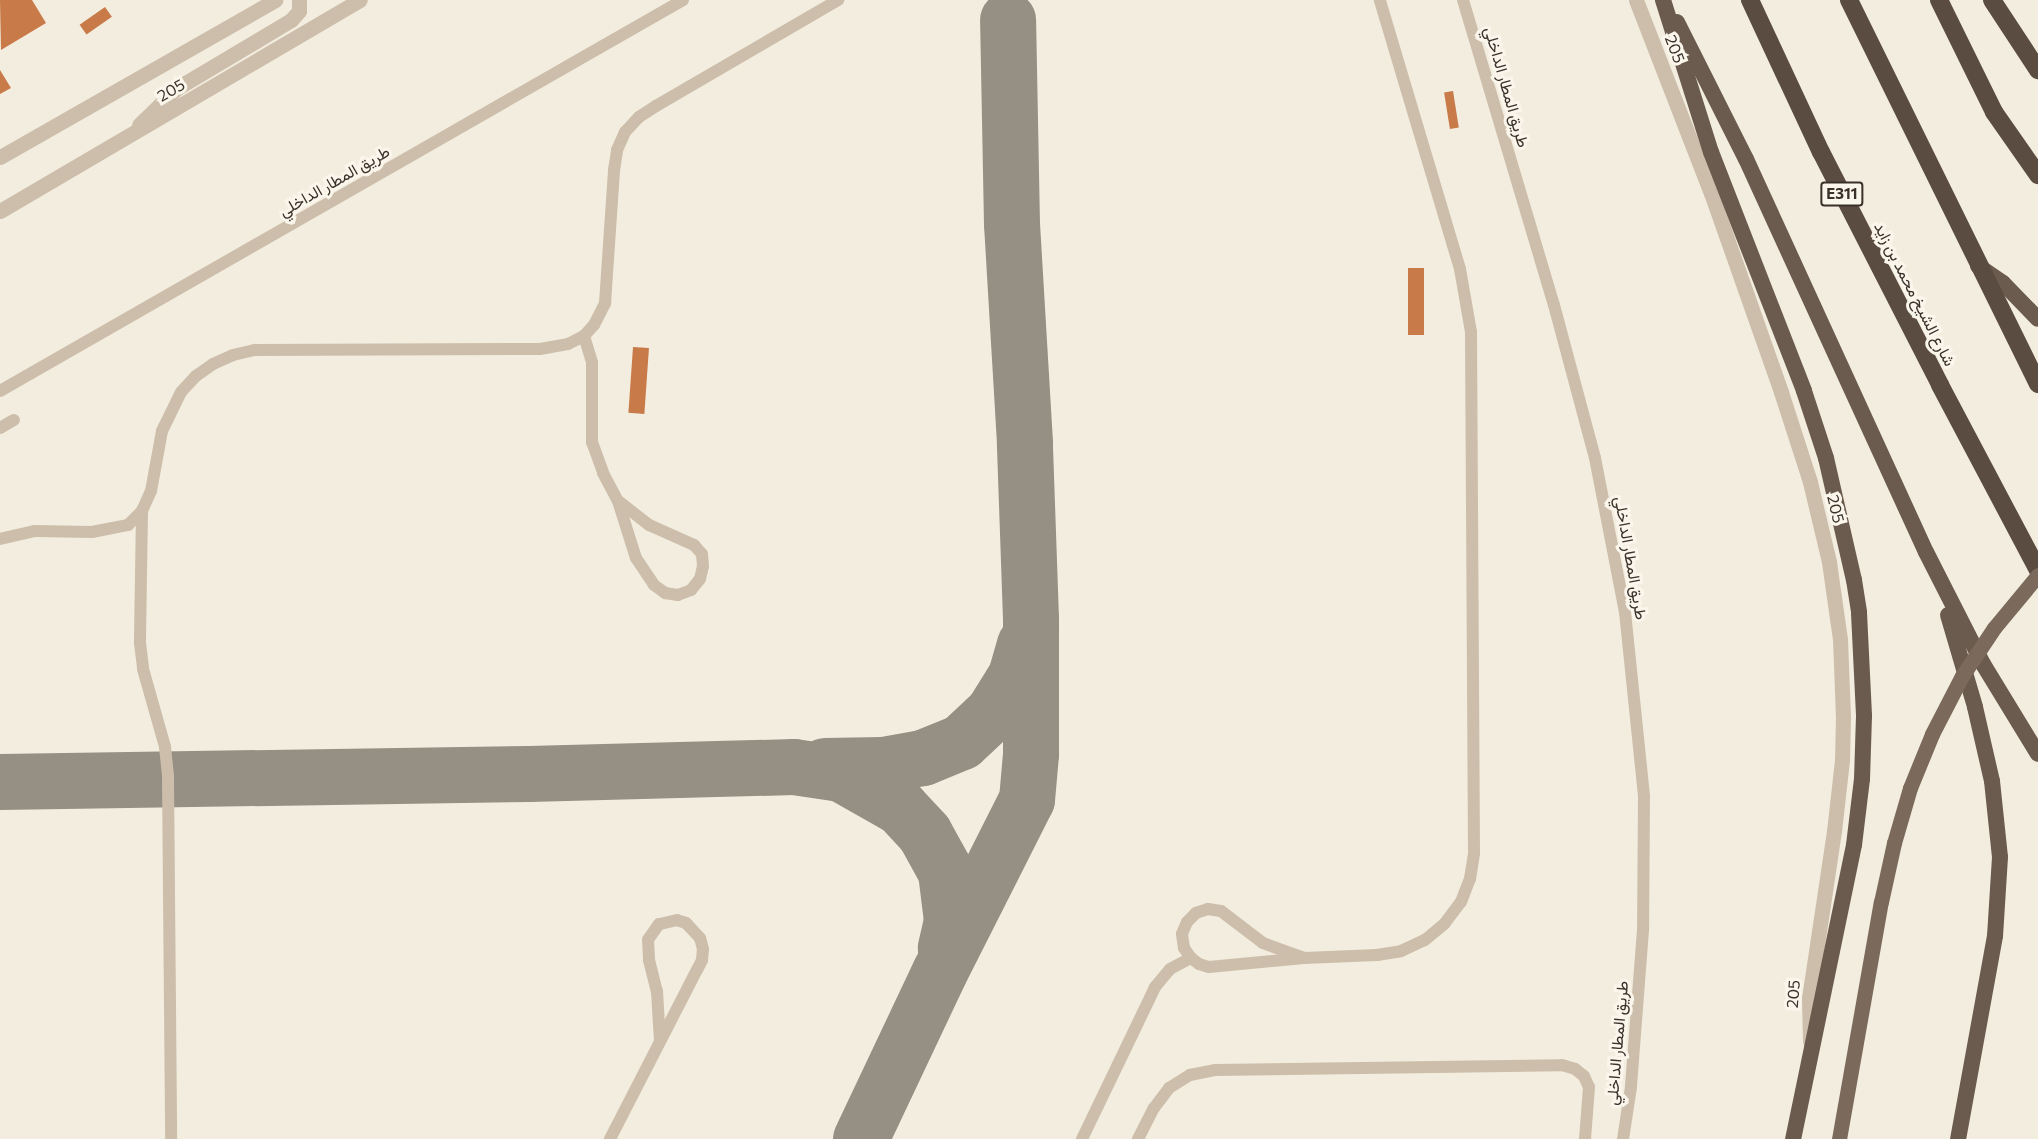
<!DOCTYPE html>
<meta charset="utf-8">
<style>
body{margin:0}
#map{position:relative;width:2038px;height:1139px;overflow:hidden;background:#f3eddf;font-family:Commissioner,Vazirmatn,sans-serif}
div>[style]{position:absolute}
.taxiway>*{height:56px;margin:-28px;padding:0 28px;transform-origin:28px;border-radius:28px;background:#968f84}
.building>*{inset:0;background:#c87a49;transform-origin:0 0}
.service>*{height:12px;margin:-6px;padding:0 6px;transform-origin:6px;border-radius:6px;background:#ccbeaa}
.tertiary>*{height:15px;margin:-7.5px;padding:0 7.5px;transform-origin:7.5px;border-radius:7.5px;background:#ccbeaa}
.trunk>*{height:16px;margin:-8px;padding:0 8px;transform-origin:8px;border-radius:8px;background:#6a5b4e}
.motorway>*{height:18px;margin:-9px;padding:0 9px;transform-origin:9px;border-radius:9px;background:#5a4c41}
.primary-bridge>*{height:15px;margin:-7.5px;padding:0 7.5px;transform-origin:7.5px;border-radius:7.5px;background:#7b6a5b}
span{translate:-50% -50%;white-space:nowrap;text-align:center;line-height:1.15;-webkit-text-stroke:6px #faf6ec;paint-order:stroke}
.shield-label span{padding:2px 4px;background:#faf6ec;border:2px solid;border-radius:4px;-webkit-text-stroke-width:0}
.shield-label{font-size:15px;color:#39312a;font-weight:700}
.street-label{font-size:16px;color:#39312a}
</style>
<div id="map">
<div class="taxiway">
<i style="left:825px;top:766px;width:58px;rotate:-1deg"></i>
<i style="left:883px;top:765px;width:41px;rotate:-9.9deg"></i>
<i style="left:923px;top:758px;width:42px;rotate:-22.3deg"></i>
<i style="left:962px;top:742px;width:42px;rotate:-43.1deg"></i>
<i style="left:993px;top:713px;width:44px;rotate:-58.1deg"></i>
<i style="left:1016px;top:676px;width:33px;rotate:-74deg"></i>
<i style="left:0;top:782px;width:529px;rotate:-0.87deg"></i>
<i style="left:529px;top:774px;width:265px;rotate:-1.5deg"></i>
<i style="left:794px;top:767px;width:48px;rotate:8.5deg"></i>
<i style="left:841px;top:774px;width:69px;rotate:29.5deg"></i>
<i style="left:901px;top:808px;width:35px;rotate:47deg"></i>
<i style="left:925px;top:834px;width:43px;rotate:61.1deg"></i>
<i style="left:946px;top:872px;width:49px;rotate:83deg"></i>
<i style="left:952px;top:921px;width:28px;rotate:103deg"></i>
<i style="left:861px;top:1139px;width:185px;rotate:-64.7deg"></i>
<i style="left:940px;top:972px;width:193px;rotate:-63.2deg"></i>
<i style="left:1027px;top:800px;width:46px;rotate:-85deg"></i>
<i style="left:1031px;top:754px;width:135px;rotate:-90deg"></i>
<i style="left:1031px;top:619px;width:176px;rotate:-92deg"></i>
<i style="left:1025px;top:443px;width:219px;rotate:-93.4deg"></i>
<i style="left:1012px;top:224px;width:204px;rotate:-91.1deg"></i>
</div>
<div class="building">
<i style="clip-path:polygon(0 0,32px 0,46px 23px,1px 50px)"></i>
<i style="left:105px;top:7px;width:12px;height:31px;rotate:55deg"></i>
<i style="clip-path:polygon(0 70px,11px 88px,0 94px)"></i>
<i style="left:1453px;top:91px;width:37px;height:9px;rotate:81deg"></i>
<i style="left:1424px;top:268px;width:67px;height:16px;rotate:90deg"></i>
<i style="left:633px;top:347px;width:16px;height:66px;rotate:4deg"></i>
</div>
<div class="service">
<i style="left:1463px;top:0;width:318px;rotate:73.4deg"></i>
<i style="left:1554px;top:305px;width:158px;rotate:75deg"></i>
<i style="left:1595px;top:458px;width:157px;rotate:79deg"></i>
<i style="left:1625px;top:612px;width:185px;rotate:84.1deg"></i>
<i style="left:1644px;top:796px;width:134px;rotate:90.4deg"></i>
<i style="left:1643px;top:930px;width:157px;rotate:94.4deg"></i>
<i style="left:1631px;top:1087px;width:53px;rotate:98.7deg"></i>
<i style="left:584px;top:336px;width:28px;rotate:73deg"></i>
<i style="left:592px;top:363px;width:79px;rotate:90deg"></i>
<i style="left:592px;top:442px;width:33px;rotate:70deg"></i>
<i style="left:603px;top:473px;width:32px;rotate:62deg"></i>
<i style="left:618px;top:501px;width:60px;rotate:72.5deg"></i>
<i style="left:636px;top:558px;width:32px;rotate:56deg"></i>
<i style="left:654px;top:585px;width:14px;rotate:36deg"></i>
<i style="left:665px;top:593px;width:13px;rotate:9deg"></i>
<i style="left:678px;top:595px;width:14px;rotate:-21deg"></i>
<i style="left:691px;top:590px;width:14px;rotate:-51deg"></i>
<i style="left:700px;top:579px;width:13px;rotate:-77deg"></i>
<i style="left:703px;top:566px;width:12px;rotate:-95deg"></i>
<i style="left:702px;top:554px;width:12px;rotate:-132deg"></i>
<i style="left:694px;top:545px;width:49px;rotate:-156deg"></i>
<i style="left:649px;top:525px;width:39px;rotate:-142deg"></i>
<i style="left:0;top:391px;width:787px;rotate:-29.79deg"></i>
<i style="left:0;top:428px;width:16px;rotate:-30deg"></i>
<i style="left:142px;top:511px;width:132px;rotate:90.9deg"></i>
<i style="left:140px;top:643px;width:26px;rotate:83deg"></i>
<i style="left:143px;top:669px;width:81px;rotate:74.2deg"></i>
<i style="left:165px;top:747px;width:30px;rotate:84deg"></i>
<i style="left:168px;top:777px;width:362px;rotate:89.5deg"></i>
<i style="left:0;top:539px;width:36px;rotate:-13deg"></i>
<i style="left:35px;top:531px;width:57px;rotate:1deg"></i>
<i style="left:92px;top:532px;width:37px;rotate:-11deg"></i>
<i style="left:128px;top:525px;width:20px;rotate:-45deg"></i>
<i style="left:142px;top:511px;width:22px;rotate:-66deg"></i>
<i style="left:151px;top:491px;width:61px;rotate:-79.6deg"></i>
<i style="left:162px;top:431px;width:43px;rotate:-64deg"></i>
<i style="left:181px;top:392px;width:22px;rotate:-47deg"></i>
<i style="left:196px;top:376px;width:21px;rotate:-35deg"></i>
<i style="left:213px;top:364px;width:22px;rotate:-24deg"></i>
<i style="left:233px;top:355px;width:23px;rotate:-13deg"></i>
<i style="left:255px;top:350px;width:285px;rotate:-0.2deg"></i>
<i style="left:540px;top:349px;width:28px;rotate:-10deg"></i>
<i style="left:568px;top:344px;width:18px;rotate:-27deg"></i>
<i style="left:584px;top:336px;width:15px;rotate:-48deg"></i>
<i style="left:594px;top:325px;width:25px;rotate:-63deg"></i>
<i style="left:605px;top:303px;width:133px;rotate:-86.1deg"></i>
<i style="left:614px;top:170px;width:20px;rotate:-81deg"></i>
<i style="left:617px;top:150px;width:20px;rotate:-66deg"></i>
<i style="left:625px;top:132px;width:21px;rotate:-47deg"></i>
<i style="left:639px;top:117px;width:20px;rotate:-33deg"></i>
<i style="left:656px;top:106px;width:211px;rotate:-30.2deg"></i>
<i style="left:1304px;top:958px;width:44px;rotate:-159.9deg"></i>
<i style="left:1263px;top:943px;width:53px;rotate:-142.7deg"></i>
<i style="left:1221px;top:911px;width:13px;rotate:-171deg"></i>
<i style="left:1208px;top:909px;width:13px;rotate:162deg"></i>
<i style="left:1196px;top:913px;width:13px;rotate:135deg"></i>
<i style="left:1187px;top:922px;width:13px;rotate:113deg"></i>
<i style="left:1182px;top:934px;width:14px;rotate:82deg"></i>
<i style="left:1184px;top:948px;width:12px;rotate:55deg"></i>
<i style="left:1191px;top:958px;width:10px;rotate:37deg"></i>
<i style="left:1199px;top:964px;width:10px;rotate:17deg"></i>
<i style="left:1209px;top:967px;width:95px;rotate:-5.4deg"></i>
<i style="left:1304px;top:958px;width:73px;rotate:-2.4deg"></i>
<i style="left:1377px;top:955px;width:24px;rotate:-9deg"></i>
<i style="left:1401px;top:951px;width:26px;rotate:-25deg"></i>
<i style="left:1425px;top:940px;width:26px;rotate:-40deg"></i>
<i style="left:1445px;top:923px;width:26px;rotate:-53deg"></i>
<i style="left:1461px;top:902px;width:25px;rotate:-69deg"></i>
<i style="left:1470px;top:879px;width:26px;rotate:-81deg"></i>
<i style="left:1474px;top:853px;width:521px;rotate:-90.33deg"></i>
<i style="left:1471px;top:332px;width:64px;rotate:-99.9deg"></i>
<i style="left:1460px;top:269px;width:281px;rotate:-106.6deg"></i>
<i style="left:610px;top:1139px;width:190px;rotate:-62.8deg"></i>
<i style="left:697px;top:970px;width:11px;rotate:-63deg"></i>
<i style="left:702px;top:960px;width:11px;rotate:-85deg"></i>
<i style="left:703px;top:949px;width:11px;rotate:-105deg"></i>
<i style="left:700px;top:938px;width:21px;rotate:-133deg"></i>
<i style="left:686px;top:923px;width:9px;rotate:-162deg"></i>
<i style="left:677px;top:920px;width:18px;rotate:167deg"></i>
<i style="left:659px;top:924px;width:19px;rotate:125deg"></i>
<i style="left:648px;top:940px;width:20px;rotate:87deg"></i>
<i style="left:649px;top:960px;width:32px;rotate:76deg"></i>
<i style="left:657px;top:991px;width:50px;rotate:86.6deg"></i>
<i style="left:1082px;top:1139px;width:169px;rotate:-64.3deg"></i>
<i style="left:1155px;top:987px;width:23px;rotate:-50deg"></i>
<i style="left:1170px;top:969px;width:24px;rotate:-28deg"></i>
<i style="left:1138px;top:1139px;width:35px;rotate:-63deg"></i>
<i style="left:1154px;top:1108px;width:25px;rotate:-53deg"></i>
<i style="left:1169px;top:1088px;width:25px;rotate:-32deg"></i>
<i style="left:1190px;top:1075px;width:25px;rotate:-11deg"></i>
<i style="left:1215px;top:1070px;width:347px;rotate:-0.8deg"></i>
<i style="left:1562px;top:1065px;width:14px;rotate:17deg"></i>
<i style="left:1575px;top:1069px;width:11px;rotate:38deg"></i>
<i style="left:1584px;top:1076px;width:12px;rotate:66deg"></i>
<i style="left:1589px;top:1087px;width:52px;rotate:94.4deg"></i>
</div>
<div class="tertiary">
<i style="left:1636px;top:0;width:207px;rotate:68.8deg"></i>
<i style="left:1711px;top:193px;width:211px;rotate:70.6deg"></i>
<i style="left:1781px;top:392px;width:95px;rotate:72.1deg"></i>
<i style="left:1810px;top:482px;width:82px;rotate:76.6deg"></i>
<i style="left:1829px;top:562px;width:78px;rotate:81.9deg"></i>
<i style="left:1840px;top:639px;width:78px;rotate:87.8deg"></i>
<i style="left:1843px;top:717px;width:43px;rotate:91.3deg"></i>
<i style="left:1842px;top:760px;width:71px;rotate:96.4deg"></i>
<i style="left:1834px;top:831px;width:169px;rotate:98.5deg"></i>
<i style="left:1809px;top:998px;width:43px;rotate:88.7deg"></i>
<i style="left:139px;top:125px;width:53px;rotate:-44.2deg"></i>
<i style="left:177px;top:88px;width:133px;rotate:-30.8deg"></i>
<i style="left:291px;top:20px;width:12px;rotate:-48deg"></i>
<i style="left:299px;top:11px;width:11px;rotate:-90deg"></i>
<i style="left:0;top:157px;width:317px;rotate:-29.7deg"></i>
<i style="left:0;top:211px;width:417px;rotate:-30.4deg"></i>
</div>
<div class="trunk">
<i style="left:1663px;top:0;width:159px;rotate:72.5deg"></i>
<i style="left:1711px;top:152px;width:256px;rotate:68.7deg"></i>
<i style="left:1804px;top:391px;width:71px;rotate:71.8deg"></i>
<i style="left:1826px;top:458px;width:125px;rotate:77.1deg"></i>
<i style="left:1854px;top:580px;width:33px;rotate:81deg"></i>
<i style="left:1859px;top:613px;width:103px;rotate:87.2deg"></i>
<i style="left:1864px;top:716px;width:63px;rotate:91.8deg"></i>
<i style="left:1862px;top:779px;width:66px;rotate:96.9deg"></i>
<i style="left:1854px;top:845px;width:300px;rotate:101.7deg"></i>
<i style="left:1677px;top:22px;width:153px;rotate:63.3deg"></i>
<i style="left:1746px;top:159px;width:432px;rotate:65.4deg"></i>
<i style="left:1926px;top:552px;width:126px;rotate:63deg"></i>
<i style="left:1983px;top:664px;width:105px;rotate:58.6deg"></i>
<i style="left:1978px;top:266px;width:30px;rotate:34deg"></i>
<i style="left:2003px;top:283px;width:50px;rotate:45.8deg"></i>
<i style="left:1948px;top:615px;width:96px;rotate:73.6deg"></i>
<i style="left:1975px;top:707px;width:76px;rotate:77.1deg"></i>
<i style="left:1992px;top:781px;width:76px;rotate:84deg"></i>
<i style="left:2000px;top:857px;width:79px;rotate:93.6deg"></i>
<i style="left:1995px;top:936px;width:206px;rotate:100.3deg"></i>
</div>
<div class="motorway">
<i style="left:1750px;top:0;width:168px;rotate:65deg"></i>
<i style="left:1821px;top:152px;width:262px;rotate:62.9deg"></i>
<i style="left:1940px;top:385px;width:209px;rotate:62.1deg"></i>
<i style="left:1849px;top:0;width:428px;rotate:63.8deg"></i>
<i style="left:1939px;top:0;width:125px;rotate:63.8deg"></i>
<i style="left:1994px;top:112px;width:77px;rotate:55.1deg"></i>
<i style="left:1992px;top:0;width:84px;rotate:56.7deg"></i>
</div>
<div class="primary-bridge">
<i style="left:1839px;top:1139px;width:241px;rotate:-80deg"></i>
<i style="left:1881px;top:902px;width:60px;rotate:-77.6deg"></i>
<i style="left:1894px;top:843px;width:57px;rotate:-73.8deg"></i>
<i style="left:1910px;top:788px;width:58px;rotate:-67.8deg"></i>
<i style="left:1932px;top:734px;width:65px;rotate:-62.7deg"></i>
<i style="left:1962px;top:676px;width:58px;rotate:-56.3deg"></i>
<i style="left:1994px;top:628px;width:69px;rotate:-50.3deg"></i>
</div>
<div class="shield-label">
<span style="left:1842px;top:194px">E311</span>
</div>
<div class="street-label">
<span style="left:1675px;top:49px;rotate:69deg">205</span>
<span style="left:1507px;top:87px;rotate:74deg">طريق المطار الداخلي</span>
<span style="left:171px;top:90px;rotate:-30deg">205</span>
<span style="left:334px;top:181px;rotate:-30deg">طريق المطار الداخلي</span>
<span style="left:1915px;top:294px;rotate:63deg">شارع الشيخ محمد بن زايد</span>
<span style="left:1836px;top:509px;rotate:76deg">205</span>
<span style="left:1631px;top:558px;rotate:80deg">طريق المطار الداخلي</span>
<span style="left:1793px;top:994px;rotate:-86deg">205</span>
<span style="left:1617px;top:1043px;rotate:-85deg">طريق المطار الداخلي</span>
</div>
</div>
